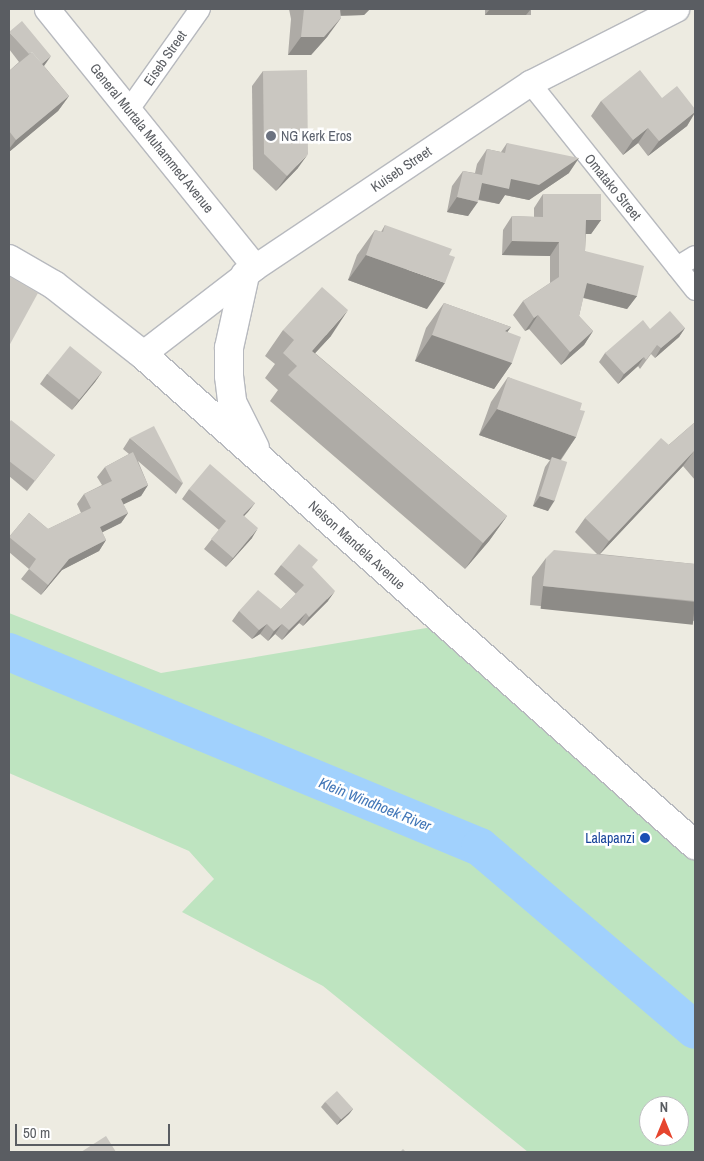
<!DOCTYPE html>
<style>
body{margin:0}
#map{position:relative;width:704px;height:1161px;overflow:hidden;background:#edebe1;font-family:"Archivo Narrow",sans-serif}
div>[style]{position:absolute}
.green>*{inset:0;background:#bee4c0}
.river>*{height:38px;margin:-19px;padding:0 19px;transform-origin:19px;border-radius:19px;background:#a1d1fd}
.roads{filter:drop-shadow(1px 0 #b7b9be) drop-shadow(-1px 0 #b7b9be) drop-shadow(0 1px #b7b9be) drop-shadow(0 -1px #b7b9be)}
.minor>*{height:20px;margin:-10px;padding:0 10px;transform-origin:10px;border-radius:10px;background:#fff}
.tertiary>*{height:25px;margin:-12.5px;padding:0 12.5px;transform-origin:12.5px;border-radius:12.5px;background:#fff}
.secondary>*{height:28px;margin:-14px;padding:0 14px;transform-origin:14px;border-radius:14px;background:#fff}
.wall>*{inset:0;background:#aeaba6;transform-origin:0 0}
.shaded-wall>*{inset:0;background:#8d8b87;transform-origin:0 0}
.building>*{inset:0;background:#cac7c1;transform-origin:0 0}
.dots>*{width:14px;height:14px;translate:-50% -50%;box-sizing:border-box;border:2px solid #fff;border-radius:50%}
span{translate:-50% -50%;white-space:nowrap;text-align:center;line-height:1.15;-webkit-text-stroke:5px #fff;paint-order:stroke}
.street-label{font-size:14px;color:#5a5d62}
.worship-label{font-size:14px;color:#5b616d}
.left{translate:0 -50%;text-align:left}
.transit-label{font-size:14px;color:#164399}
.right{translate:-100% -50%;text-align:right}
.water-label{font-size:15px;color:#4176b7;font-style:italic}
.frame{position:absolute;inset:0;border:10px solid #5a5d62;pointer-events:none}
.north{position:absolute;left:639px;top:1096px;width:50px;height:50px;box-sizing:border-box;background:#fff;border:1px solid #bdbec0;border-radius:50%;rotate:0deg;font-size:14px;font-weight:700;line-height:20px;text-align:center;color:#5a5d62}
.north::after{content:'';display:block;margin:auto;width:18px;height:22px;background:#e6452e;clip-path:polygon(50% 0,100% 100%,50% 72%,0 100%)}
.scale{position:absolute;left:15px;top:1124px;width:155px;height:22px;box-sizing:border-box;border:2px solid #5a5d62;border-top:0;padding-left:6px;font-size:15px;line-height:18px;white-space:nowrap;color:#5a5d62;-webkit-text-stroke:4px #fff;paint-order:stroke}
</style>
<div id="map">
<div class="green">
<i style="clip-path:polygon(evenodd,9px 613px,161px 673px,444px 625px,695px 845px,695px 1152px,528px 1152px,323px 986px,182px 912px,214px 879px,189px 851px,9px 773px,9px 613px,649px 1106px,679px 1106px,679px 1136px,649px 1136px,649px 1106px)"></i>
</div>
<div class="river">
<i style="left:9px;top:652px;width:510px;rotate:22.49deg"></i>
<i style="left:480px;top:847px;width:282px;rotate:40.4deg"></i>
</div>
<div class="roads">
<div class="minor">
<i style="left:530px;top:83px;width:265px;rotate:51.4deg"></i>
<i style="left:130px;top:108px;width:121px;rotate:-54.7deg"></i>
<i style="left:677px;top:267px;width:21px;rotate:-31deg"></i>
</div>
<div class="tertiary">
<i style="left:47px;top:9px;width:331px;rotate:51.1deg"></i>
<i style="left:142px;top:354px;width:143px;rotate:-37.6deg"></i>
<i style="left:255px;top:267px;width:331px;rotate:-33.8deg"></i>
<i style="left:530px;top:83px;width:164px;rotate:-26.9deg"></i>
</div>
<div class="secondary">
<i style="left:9px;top:259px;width:52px;rotate:30deg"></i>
<i style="left:54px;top:285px;width:112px;rotate:38.1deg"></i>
<i style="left:142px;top:354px;width:740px;rotate:41.6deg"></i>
<i style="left:245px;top:275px;width:75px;rotate:102.4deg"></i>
<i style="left:229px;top:348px;width:28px;rotate:90deg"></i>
<i style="left:229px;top:376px;width:26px;rotate:83deg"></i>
<i style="left:232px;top:402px;width:51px;rotate:63.4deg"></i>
</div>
</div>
<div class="wall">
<i style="clip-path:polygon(289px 9px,370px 9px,364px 15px,340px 16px,327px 37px,311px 55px,288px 55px,291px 19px)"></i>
<i style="left:485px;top:9px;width:46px;height:6px"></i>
<i style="clip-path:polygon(9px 32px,44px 66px,69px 96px,58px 111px,9px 152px,9px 71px,19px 62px,9px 49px)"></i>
<i style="clip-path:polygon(263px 71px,298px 168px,276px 191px,253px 169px,252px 86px)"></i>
<i style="clip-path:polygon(662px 98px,695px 109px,695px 113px,687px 126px,648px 156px,638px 143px,623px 155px,591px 116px,601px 101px)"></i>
<i style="clip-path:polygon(507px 143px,569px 173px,529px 200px,505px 195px,499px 204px,478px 200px,468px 216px,447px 212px,452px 186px,463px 171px,475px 173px,477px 164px,487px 149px,501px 152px)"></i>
<i style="clip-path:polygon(543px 194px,601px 220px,591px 234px,586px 234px,585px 251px,637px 296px,627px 309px,583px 298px,579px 316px,593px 331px,584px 345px,561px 365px,529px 329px,525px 331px,513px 315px,523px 301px,550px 283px,550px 256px,502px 255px,503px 230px,512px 216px,534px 217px,534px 208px)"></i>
<i style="clip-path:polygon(385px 225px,427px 309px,348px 280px,357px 255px,375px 230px,381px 232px)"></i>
<i style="clip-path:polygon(444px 303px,511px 327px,507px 332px,512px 363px,494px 389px,415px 361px,426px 328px)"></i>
<i style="clip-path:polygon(685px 328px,679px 337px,655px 358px,651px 354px,640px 369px,638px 366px,618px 384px,599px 362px,605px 353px,650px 329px)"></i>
<i style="clip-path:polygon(283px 330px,331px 336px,315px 353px,507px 516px,489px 541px,465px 569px,270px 401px,278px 390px,265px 378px,275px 364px,265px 356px)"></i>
<i style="clip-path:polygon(102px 372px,95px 382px,72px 410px,40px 384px,47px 374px)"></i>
<i style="clip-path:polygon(508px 377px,580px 410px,576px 437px,561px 460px,548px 511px,533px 506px,545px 467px,550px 460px,479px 435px,491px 402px)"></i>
<i style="clip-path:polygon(695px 422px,695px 480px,683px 466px,600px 554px,695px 564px,695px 621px,530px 605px,532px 577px,546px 558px,597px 554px,575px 532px,585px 518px)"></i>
<i style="clip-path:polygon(9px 423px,55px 455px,27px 491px,9px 476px)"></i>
<i style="clip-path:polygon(130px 438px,183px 483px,176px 494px,138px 461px,148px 485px,141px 496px,123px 504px,128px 513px,121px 523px,102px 532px,106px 540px,99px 551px,62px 570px,41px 595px,21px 579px,29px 569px,9px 552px,9px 537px,29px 513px,48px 529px,81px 513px,77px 504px,84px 494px,102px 485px,97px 477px,105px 467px,129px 454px,123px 449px)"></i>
<i style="clip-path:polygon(189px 489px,255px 503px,244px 516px,252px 538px,226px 567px,204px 549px,219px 530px,182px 499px)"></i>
<i style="clip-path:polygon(281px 565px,312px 568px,328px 601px,303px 626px,299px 623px,282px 640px,275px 634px,268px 641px,260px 634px,252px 639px,232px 621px,239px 611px,281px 609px,296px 594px,274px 574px)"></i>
<i style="clip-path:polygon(325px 1102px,353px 1109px,349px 1114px,337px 1125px,321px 1107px)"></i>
</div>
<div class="shaded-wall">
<i style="clip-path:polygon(330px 9px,370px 9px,364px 15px,325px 16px)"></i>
<i style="clip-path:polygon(490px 9px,531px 9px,526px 15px,485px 15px)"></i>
<i style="clip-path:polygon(341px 18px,327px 37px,311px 55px,288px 55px,301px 37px)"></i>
<i style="clip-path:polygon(51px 56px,44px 66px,32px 76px,39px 66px)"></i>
<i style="clip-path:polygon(69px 96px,58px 111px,9px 152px,9px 149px,16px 140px)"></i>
<i style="clip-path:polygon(695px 112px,687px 126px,648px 156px,659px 141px)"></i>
<i style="clip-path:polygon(648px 128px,638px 143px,623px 155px,633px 140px)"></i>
<i style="clip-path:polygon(308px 154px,298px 168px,276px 191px,287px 176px)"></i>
<i style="clip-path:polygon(579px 158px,569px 173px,529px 200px,505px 195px,499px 204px,472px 198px,482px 183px,511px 179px)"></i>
<i style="clip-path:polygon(457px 197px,478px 202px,468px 216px,447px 212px)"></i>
<i style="clip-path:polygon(586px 220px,601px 220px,591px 234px,576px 234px)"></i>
<i style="clip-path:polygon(512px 241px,559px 242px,550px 256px,502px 255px)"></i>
<i style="clip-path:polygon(366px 255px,445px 283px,427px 309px,348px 280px)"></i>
<i style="clip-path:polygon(587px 283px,637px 296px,627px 309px,577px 296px)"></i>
<i style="clip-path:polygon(348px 310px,331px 336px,294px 376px,312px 351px)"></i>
<i style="clip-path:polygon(538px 315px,529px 329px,525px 331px,534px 318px)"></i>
<i style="clip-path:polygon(511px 327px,493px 352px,512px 363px,494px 389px,415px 361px,432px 335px,505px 331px)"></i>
<i style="clip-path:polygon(685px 328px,679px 337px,655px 358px,661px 348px)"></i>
<i style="clip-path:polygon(593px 331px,584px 345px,561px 365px,570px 352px)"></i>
<i style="clip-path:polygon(644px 357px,638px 366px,618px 384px,624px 374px)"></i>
<i style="clip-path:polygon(102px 372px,95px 382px,72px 410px,79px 400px)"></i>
<i style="clip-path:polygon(497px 409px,576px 437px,558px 463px,552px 457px,550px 460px,479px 435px)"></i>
<i style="clip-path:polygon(694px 451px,683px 466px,599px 555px,609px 541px)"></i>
<i style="clip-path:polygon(148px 485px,141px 496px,114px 509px,121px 499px)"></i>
<i style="clip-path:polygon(540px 496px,555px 500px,548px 511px,533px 506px)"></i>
<i style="clip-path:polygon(255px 503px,248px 512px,236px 524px,243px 515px)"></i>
<i style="clip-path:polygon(128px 513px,121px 523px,93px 537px,100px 527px)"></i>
<i style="clip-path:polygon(507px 516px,489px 541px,465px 569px,483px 543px)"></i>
<i style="clip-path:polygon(258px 528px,252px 538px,226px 567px,233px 558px)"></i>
<i style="clip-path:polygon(106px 540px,99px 551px,62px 570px,41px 595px,48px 585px,69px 559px)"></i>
<i style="left:543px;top:586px;width:153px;height:23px;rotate:6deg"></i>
<i style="clip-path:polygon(335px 591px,328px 601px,303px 626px,309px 617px)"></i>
<i style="clip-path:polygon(306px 613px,299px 623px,282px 640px,289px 630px)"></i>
<i style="clip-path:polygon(267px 624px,260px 634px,252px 639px,259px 630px)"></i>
<i style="clip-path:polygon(282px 624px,275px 634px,268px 641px,274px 631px)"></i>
<i style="clip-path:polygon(353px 1109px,349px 1114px,337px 1125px,340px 1120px)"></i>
</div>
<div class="building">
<i style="clip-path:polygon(304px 9px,340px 9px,341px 18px,324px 37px,301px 37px)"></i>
<i style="clip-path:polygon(22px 21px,51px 56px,42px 64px,32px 52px,29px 54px,9px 32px)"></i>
<i style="clip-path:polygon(32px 52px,69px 96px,16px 140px,9px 131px,9px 71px)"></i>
<i style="clip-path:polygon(307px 70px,308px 154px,287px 176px,264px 154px,263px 71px)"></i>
<i style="clip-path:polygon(640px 70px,662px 98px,677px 86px,695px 109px,695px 112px,659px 141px,648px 128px,633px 140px,601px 101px)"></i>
<i style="clip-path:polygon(507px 143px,579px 158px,539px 185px,511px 179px,509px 189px,482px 183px,478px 202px,457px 197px,463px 171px,482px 175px,487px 149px,505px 153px)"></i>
<i style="clip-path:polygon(543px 194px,601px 194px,601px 220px,586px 220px,585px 251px,644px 266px,637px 296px,587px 283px,579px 316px,593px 331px,570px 352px,538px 315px,534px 318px,523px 301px,559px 277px,559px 242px,512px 241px,512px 216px,543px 217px)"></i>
<i style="clip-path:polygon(385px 225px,452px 249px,449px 255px,455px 257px,445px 283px,366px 255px,375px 230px,383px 232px)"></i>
<i style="clip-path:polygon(9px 276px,38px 293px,9px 346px)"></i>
<i style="clip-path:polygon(322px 287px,348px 310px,312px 351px,507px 516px,483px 543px,288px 375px,297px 366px,283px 353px,294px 340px,283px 330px)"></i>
<i style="clip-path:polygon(444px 303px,511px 327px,505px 331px,521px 337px,512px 363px,432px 335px)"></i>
<i style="clip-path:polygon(670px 311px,685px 328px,661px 348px,657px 345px,646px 360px,644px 357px,624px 374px,605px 353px,643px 320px,650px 329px)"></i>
<i style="left:70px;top:346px;width:41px;height:36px;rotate:39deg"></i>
<i style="clip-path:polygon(508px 377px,582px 403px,580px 410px,585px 411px,576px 437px,497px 409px)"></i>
<i style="clip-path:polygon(11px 420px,55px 455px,35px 481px,9px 461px,9px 423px)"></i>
<i style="clip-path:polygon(695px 422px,695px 453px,694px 451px,609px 541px,585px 518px,661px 438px,669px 445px)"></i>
<i style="clip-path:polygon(154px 426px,183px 483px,183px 484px,130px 438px)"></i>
<i style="clip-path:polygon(133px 452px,148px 485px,121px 499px,128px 513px,100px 527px,106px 540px,69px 559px,48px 585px,29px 569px,36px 559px,9px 537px,29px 513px,48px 529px,91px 508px,84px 494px,112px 481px,105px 467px)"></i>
<i style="left:552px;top:457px;width:16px;height:41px;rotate:18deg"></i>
<i style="clip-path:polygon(210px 464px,255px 503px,243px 515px,258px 528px,233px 558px,211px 539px,226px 521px,189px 489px)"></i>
<i style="clip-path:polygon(299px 544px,318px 560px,312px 567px,335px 591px,309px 617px,306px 613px,289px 630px,282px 624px,274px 631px,267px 624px,259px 630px,239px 611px,258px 590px,281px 609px,304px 585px,281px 565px)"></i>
<i style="clip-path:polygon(554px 550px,695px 564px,695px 601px,543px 586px,546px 558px)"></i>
<i style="left:337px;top:1091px;width:24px;height:16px;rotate:48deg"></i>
<i style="clip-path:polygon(106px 1136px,116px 1152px,81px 1152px)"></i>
<i style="clip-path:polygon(403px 1149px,406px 1152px,400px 1152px)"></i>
</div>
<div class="dots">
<i style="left:271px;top:136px;background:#6b7280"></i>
<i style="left:645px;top:838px;background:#1a4fb4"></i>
</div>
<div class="street-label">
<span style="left:165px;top:58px;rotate:-55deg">Eiseb Street</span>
<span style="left:152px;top:138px;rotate:51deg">General Murtala Muhammed Avenue</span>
<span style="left:401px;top:169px;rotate:-34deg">Kuiseb Street</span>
<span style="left:613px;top:187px;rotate:51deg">Omatako Street</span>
<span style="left:357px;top:545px;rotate:42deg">Nelson Mandela Avenue</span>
</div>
<div class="worship-label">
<span class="left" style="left:281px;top:136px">NG Kerk Eros</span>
</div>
<div class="transit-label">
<span class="right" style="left:635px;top:838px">Lalapanzi</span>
</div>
<div class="water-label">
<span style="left:375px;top:804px;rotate:22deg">Klein Windhoek River</span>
</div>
<div class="frame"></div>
<div class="north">N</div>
<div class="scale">50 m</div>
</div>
